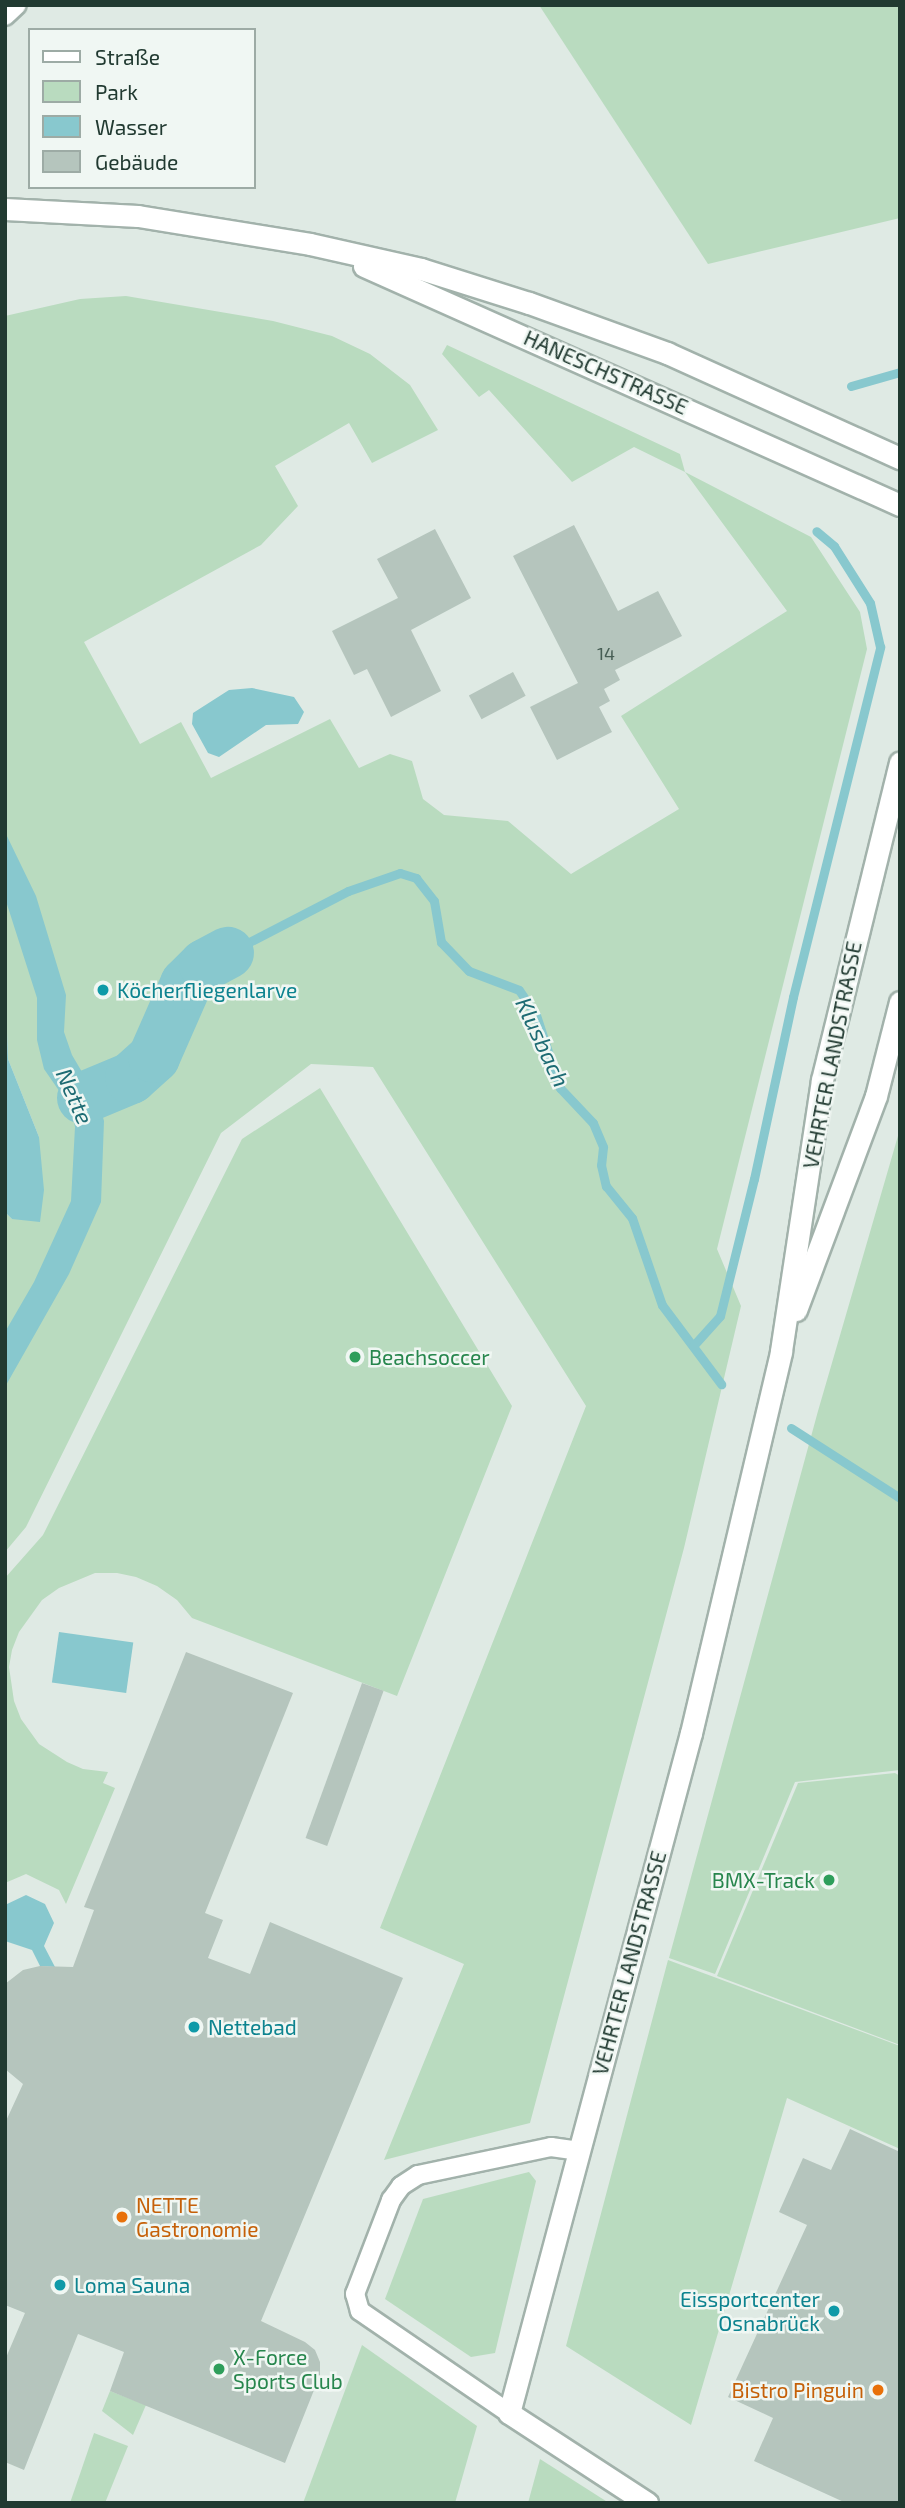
<!DOCTYPE html>
<meta charset="utf-8">
<style>
body{margin:0}
#map{position:relative;width:905px;height:2508px;overflow:hidden;background:#dfeae4;font-family:"Exo 2",sans-serif}
div>[style]{position:absolute}
.green>*{inset:0;background:#b9dbbf}
.water>*{inset:0;background:#88c8ce;transform-origin:0 0}
.stream>*{height:9px;margin:-4.5px;padding:0 4.5px;transform-origin:4.5px;border-radius:4.5px;background:#88c8ce}
.river>*{height:52px;margin:-26px;padding:0 26px;transform-origin:26px;border-radius:26px;background:#88c8ce}
.building>*{inset:0;background:#b5c5bd;transform-origin:0 0}
.roads{filter:drop-shadow(2px 0 #a2b2ab) drop-shadow(-2px 0 #a2b2ab) drop-shadow(0 2px #a2b2ab) drop-shadow(0 -2px #a2b2ab)}
.service>*{height:18px;margin:-9px;padding:0 9px;transform-origin:9px;border-radius:9px;background:#fff}
.minor>*{height:21px;margin:-10.5px;padding:0 10.5px;transform-origin:10.5px;border-radius:10.5px;background:#fff}
.tertiary>*{height:21px;margin:-10.5px;padding:0 10.5px;transform-origin:10.5px;border-radius:10.5px;background:#fff}
.secondary>*{height:21px;margin:-10.5px;padding:0 10.5px;transform-origin:10.5px;border-radius:10.5px;background:#fff}
.dots>*{width:19px;height:19px;translate:-50% -50%;box-sizing:border-box;border:4px solid #f0f7f3;border-radius:50%}
span{translate:-50% -50%;white-space:nowrap;text-align:center;line-height:1.15;-webkit-text-stroke:5px #f0f7f3;paint-order:stroke}
.number-label{font-size:18px;color:#465d54}
.number-label span{-webkit-text-stroke-width:0}
.street-label{font-size:21px;color:#213a31}
.culture-label{font-size:21px;color:#0d838f}
.left{translate:0 -50%;text-align:left}
.right{translate:-100% -50%;text-align:right}
.leisure-label{font-size:21px;color:#27864d}
.food-label{font-size:21px;color:#c56008}
.water-label{font-size:23px;color:#1d6b73;font-style:italic}
.frame{position:absolute;inset:0;border:7px solid #213a31;pointer-events:none}
.legend{position:absolute;left:28px;top:28px;width:228px;height:161px;box-sizing:border-box;background:#f0f7f3;border:2px solid #9daba5;margin:0;padding:9px 12px;list-style:none;font-size:21px;color:#213a31}
.legend li{display:flex;align-items:center;gap:14px;height:35px}
.legend b{width:35px;border:2px solid #9daba5}
</style>
<div id="map">
<div class="green">
<i style="clip-path:polygon(539px 5px,900px 5px,900px 218px,708px 264px)"></i>
<i style="clip-path:polygon(126px 296px,273px 321px,332px 336px,370px 354px,410px 385px,438px 430px,372px 463px,349px 423px,275px 466px,298px 506px,261px 545px,84px 642px,140px 744px,181px 722px,211px 778px,330px 719px,359px 768px,390px 754px,412px 761px,423px 799px,444px 815px,508px 821px,571px 874px,679px 809px,621px 716px,787px 611px,685px 472px,634px 447px,572px 482px,489px 390px,479px 397px,442px 354px,447px 345px,680px 454px,685px 472px,811px 537px,860px 612px,867px 649px,717px 1249px,741px 1306px,684px 1548px,530px 2123px,384px 2160px,464px 1964px,380px 1928px,586px 1406px,373px 1067px,311px 1064px,221px 1133px,26px 1527px,5px 1552px,5px 1212px,12px 1219px,39px 1137px,8px 1059px,5px 981px,5px 316px,80px 299px)"></i>
<i style="clip-path:polygon(320px 1088px,512px 1406px,397px 1696px,192px 1618px,177px 1600px,157px 1586px,136px 1577px,117px 1573px,95px 1573px,59px 1588px,42px 1600px,19px 1632px,12px 1650px,9px 1667px,14px 1701px,21px 1719px,39px 1744px,67px 1762px,83px 1769px,108px 1772px,103px 1783px,115px 1788px,66px 1904px,59px 1890px,26px 1874px,5px 1883px,5px 1578px,43px 1535px,242px 1139px)"></i>
<i style="clip-path:polygon(900px 1129px,900px 1770px,795px 1782px,715px 1974px,669px 1958px,818px 1411px)"></i>
<i style="clip-path:polygon(895px 1773px,900px 1776px,900px 2045px,717px 1976px,798px 1783px)"></i>
<i style="clip-path:polygon(668px 1960px,900px 2046px,900px 2149px,787px 2098px,691px 2425px,566px 2346px)"></i>
<i style="clip-path:polygon(529px 2172px,536px 2181px,495px 2353px,471px 2357px,385px 2299px,423px 2199px)"></i>
<i style="clip-path:polygon(362px 2345px,477px 2426px,455px 2503px,303px 2503px)"></i>
<i style="clip-path:polygon(110px 2391px,146px 2405px,133px 2435px,102px 2411px)"></i>
<i style="clip-path:polygon(94px 2433px,128px 2446px,105px 2503px,70px 2503px)"></i>
<i style="clip-path:polygon(540px 2459px,609px 2503px,528px 2503px)"></i>
</div>
<div class="water">
<i style="clip-path:polygon(252px 688px,294px 697px,304px 712px,298px 724px,266px 725px,219px 757px,208px 753px,192px 724px,193px 713px,229px 690px)"></i>
<i style="clip-path:polygon(5px 832px,36px 896px,66px 995px,64px 1032px,72px 1055px,98px 1099px,104px 1121px,101px 1202px,69px 1274px,5px 1387px,5px 1332px,34px 1282px,71px 1201px,75px 1127px,71px 1108px,44px 1069px,37px 1040px,37px 998px,5px 898px)"></i>
<i style="clip-path:polygon(5px 981px,8px 1059px,39px 1137px,44px 1190px,40px 1222px,12px 1219px,5px 1212px)"></i>
<i style="left:59px;top:1632px;width:75px;height:51px;rotate:8deg"></i>
<i style="clip-path:polygon(26px 1895px,45px 1904px,54px 1923px,44px 1946px,55px 1967px,40px 1966px,32px 1950px,5px 1941px,5px 1905px)"></i>
</div>
<div class="stream">
<i style="left:851px;top:386px;width:51px;rotate:-15.9deg"></i>
<i style="left:228px;top:953px;width:135px;rotate:-27.3deg"></i>
<i style="left:348px;top:891px;width:55px;rotate:-19.1deg"></i>
<i style="left:400px;top:873px;width:17px;rotate:17deg"></i>
<i style="left:416px;top:878px;width:29px;rotate:52deg"></i>
<i style="left:434px;top:901px;width:42px;rotate:80.3deg"></i>
<i style="left:441px;top:942px;width:40px;rotate:46deg"></i>
<i style="left:469px;top:971px;width:53px;rotate:20.8deg"></i>
<i style="left:519px;top:990px;width:30px;rotate:56deg"></i>
<i style="left:536px;top:1015px;width:77px;rotate:71.8deg"></i>
<i style="left:560px;top:1088px;width:48px;rotate:46.7deg"></i>
<i style="left:593px;top:1123px;width:26px;rotate:67deg"></i>
<i style="left:603px;top:1147px;width:18px;rotate:96deg"></i>
<i style="left:601px;top:1165px;width:22px;rotate:77deg"></i>
<i style="left:606px;top:1186px;width:41px;rotate:50.9deg"></i>
<i style="left:632px;top:1218px;width:92px;rotate:71deg"></i>
<i style="left:662px;top:1305px;width:99px;rotate:53.2deg"></i>
<i style="left:693px;top:1346px;width:40px;rotate:-48deg"></i>
<i style="left:720px;top:1316px;width:141px;rotate:-76.1deg"></i>
<i style="left:754px;top:1179px;width:186px;rotate:-77.9deg"></i>
<i style="left:793px;top:997px;width:361px;rotate:-76deg"></i>
<i style="left:880px;top:647px;width:45px;rotate:-102.8deg"></i>
<i style="left:870px;top:603px;width:67px;rotate:-122.3deg"></i>
<i style="left:834px;top:546px;width:23px;rotate:-140deg"></i>
<i style="left:791px;top:1428px;width:130px;rotate:32.7deg"></i>
</div>
<div class="river">
<i style="left:83px;top:1098px;width:52px;rotate:-22.6deg"></i>
<i style="left:131px;top:1078px;width:31px;rotate:-42deg"></i>
<i style="left:154px;top:1057px;width:80px;rotate:-66.3deg"></i>
<i style="left:186px;top:984px;width:27px;rotate:-45deg"></i>
<i style="left:205px;top:965px;width:26px;rotate:-28deg"></i>
</div>
<div class="building">
<i style="clip-path:polygon(574px 525px,618px 611px,658px 591px,682px 636px,615px 670px,620px 680px,604px 689px,610px 701px,599px 707px,612px 732px,557px 760px,530px 707px,578px 683px,513px 556px)"></i>
<i style="clip-path:polygon(435px 529px,471px 598px,411px 630px,441px 691px,391px 717px,367px 669px,354px 675px,332px 631px,398px 598px,377px 559px)"></i>
<i style="left:513px;top:672px;width:27px;height:50px;rotate:62deg"></i>
<i style="clip-path:polygon(186px 1652px,293px 1693px,205px 1913px,223px 1920px,208px 1958px,250px 1974px,270px 1922px,403px 1978px,261px 2321px,305px 2342px,315px 2350px,320px 2362px,320px 2375px,285px 2463px,110px 2391px,124px 2352px,78px 2334px,24px 2470px,5px 2462px,5px 2360px,25px 2313px,5px 2305px,5px 2123px,23px 2084px,5px 2069px,5px 1984px,23px 1970px,40px 1966px,73px 1967px,94px 1910px,84px 1907px)"></i>
<i style="left:362px;top:1683px;width:23px;height:165px;rotate:20deg"></i>
<i style="clip-path:polygon(850px 2129px,900px 2152px,900px 2503px,846px 2503px,754px 2461px,773px 2418px,728px 2397px,807px 2225px,779px 2212px,803px 2158px,831px 2170px)"></i>
</div>
<div class="roads">
<div class="service">
<i style="left:5px;top:16px;width:16px;rotate:-43deg"></i>
<i style="left:509px;top:2413px;width:181px;rotate:-145.6deg"></i>
<i style="left:360px;top:2311px;width:18px;rotate:-106deg"></i>
<i style="left:355px;top:2294px;width:101px;rotate:-69deg"></i>
<i style="left:391px;top:2200px;width:17px;rotate:-54deg"></i>
<i style="left:401px;top:2186px;width:20px;rotate:-33deg"></i>
<i style="left:418px;top:2175px;width:136px;rotate:-11.9deg"></i>
<i style="left:551px;top:2147px;width:27px;rotate:8deg"></i>
</div>
<div class="minor">
<i style="left:509px;top:2413px;width:165px;rotate:33.1deg"></i>
</div>
<div class="tertiary">
<i style="left:5px;top:209px;width:133px;rotate:3deg"></i>
<i style="left:138px;top:216px;width:174px;rotate:9.2deg"></i>
<i style="left:310px;top:244px;width:114px;rotate:12.7deg"></i>
<i style="left:421px;top:269px;width:113px;rotate:17.5deg"></i>
<i style="left:529px;top:303px;width:147px;rotate:19.9deg"></i>
<i style="left:667px;top:353px;width:256px;rotate:24.3deg"></i>
<i style="left:364px;top:266px;width:587px;rotate:24.03deg"></i>
</div>
<div class="secondary">
<i style="left:796px;top:1310px;width:228px;rotate:-69.5deg"></i>
<i style="left:876px;top:1096px;width:97px;rotate:-75.7deg"></i>
<i style="left:509px;top:2413px;width:704px;rotate:-75.02deg"></i>
<i style="left:691px;top:1733px;width:392px;rotate:-76.7deg"></i>
<i style="left:781px;top:1351px;width:274px;rotate:-81.4deg"></i>
<i style="left:822px;top:1080px;width:327px;rotate:-76.2deg"></i>
</div>
</div>
<div class="dots">
<i style="left:103px;top:990px;background:#0f9aa8"></i>
<i style="left:355px;top:1357px;background:#2e9e5b"></i>
<i style="left:829px;top:1880px;background:#2e9e5b"></i>
<i style="left:194px;top:2027px;background:#0f9aa8"></i>
<i style="left:122px;top:2217px;background:#e8710a"></i>
<i style="left:60px;top:2285px;background:#0f9aa8"></i>
<i style="left:834px;top:2311px;background:#0f9aa8"></i>
<i style="left:219px;top:2369px;background:#2e9e5b"></i>
<i style="left:878px;top:2390px;background:#e8710a"></i>
</div>
<div class="number-label">
<span style="left:606px;top:653px">14</span>
</div>
<div class="street-label">
<span style="left:606px;top:372px;rotate:24deg">HANESCHSTRASSE</span>
<span style="left:832px;top:1055px;rotate:-79deg">VEHRTER LANDSTRASSE</span>
<span style="left:629px;top:1963px;rotate:-75deg">VEHRTER LANDSTRASSE</span>
</div>
<div class="culture-label">
<span class="left" style="left:117px;top:990px">Köcherfliegenlarve</span>
<span class="left" style="left:208px;top:2027px">Nettebad</span>
<span class="left" style="left:74px;top:2285px">Loma Sauna</span>
<span class="right" style="left:820px;top:2311px">Eissportcenter<br>Osnabrück</span>
</div>
<div class="leisure-label">
<span class="left" style="left:369px;top:1357px">Beachsoccer</span>
<span class="right" style="left:815px;top:1880px">BMX-Track</span>
<span class="left" style="left:233px;top:2369px">X-Force<br>Sports Club</span>
</div>
<div class="food-label">
<span class="left" style="left:136px;top:2217px">NETTE<br>Gastronomie</span>
<span class="right" style="left:864px;top:2390px">Bistro Pinguin</span>
</div>
<div class="water-label">
<span style="left:543px;top:1042px;rotate:65deg">Klusbach</span>
<span style="left:75px;top:1096px;rotate:66deg">Nette</span>
</div>
<div class="frame"></div>
<ul class="legend">
<li><b style="height:9px;background:#fff"></b>Straße</li>
<li><b style="height:19px;background:#b9dbbf"></b>Park</li>
<li><b style="height:19px;background:#88c8ce"></b>Wasser</li>
<li><b style="height:19px;background:#b5c5bd"></b>Gebäude</li>
</ul>
</div>
